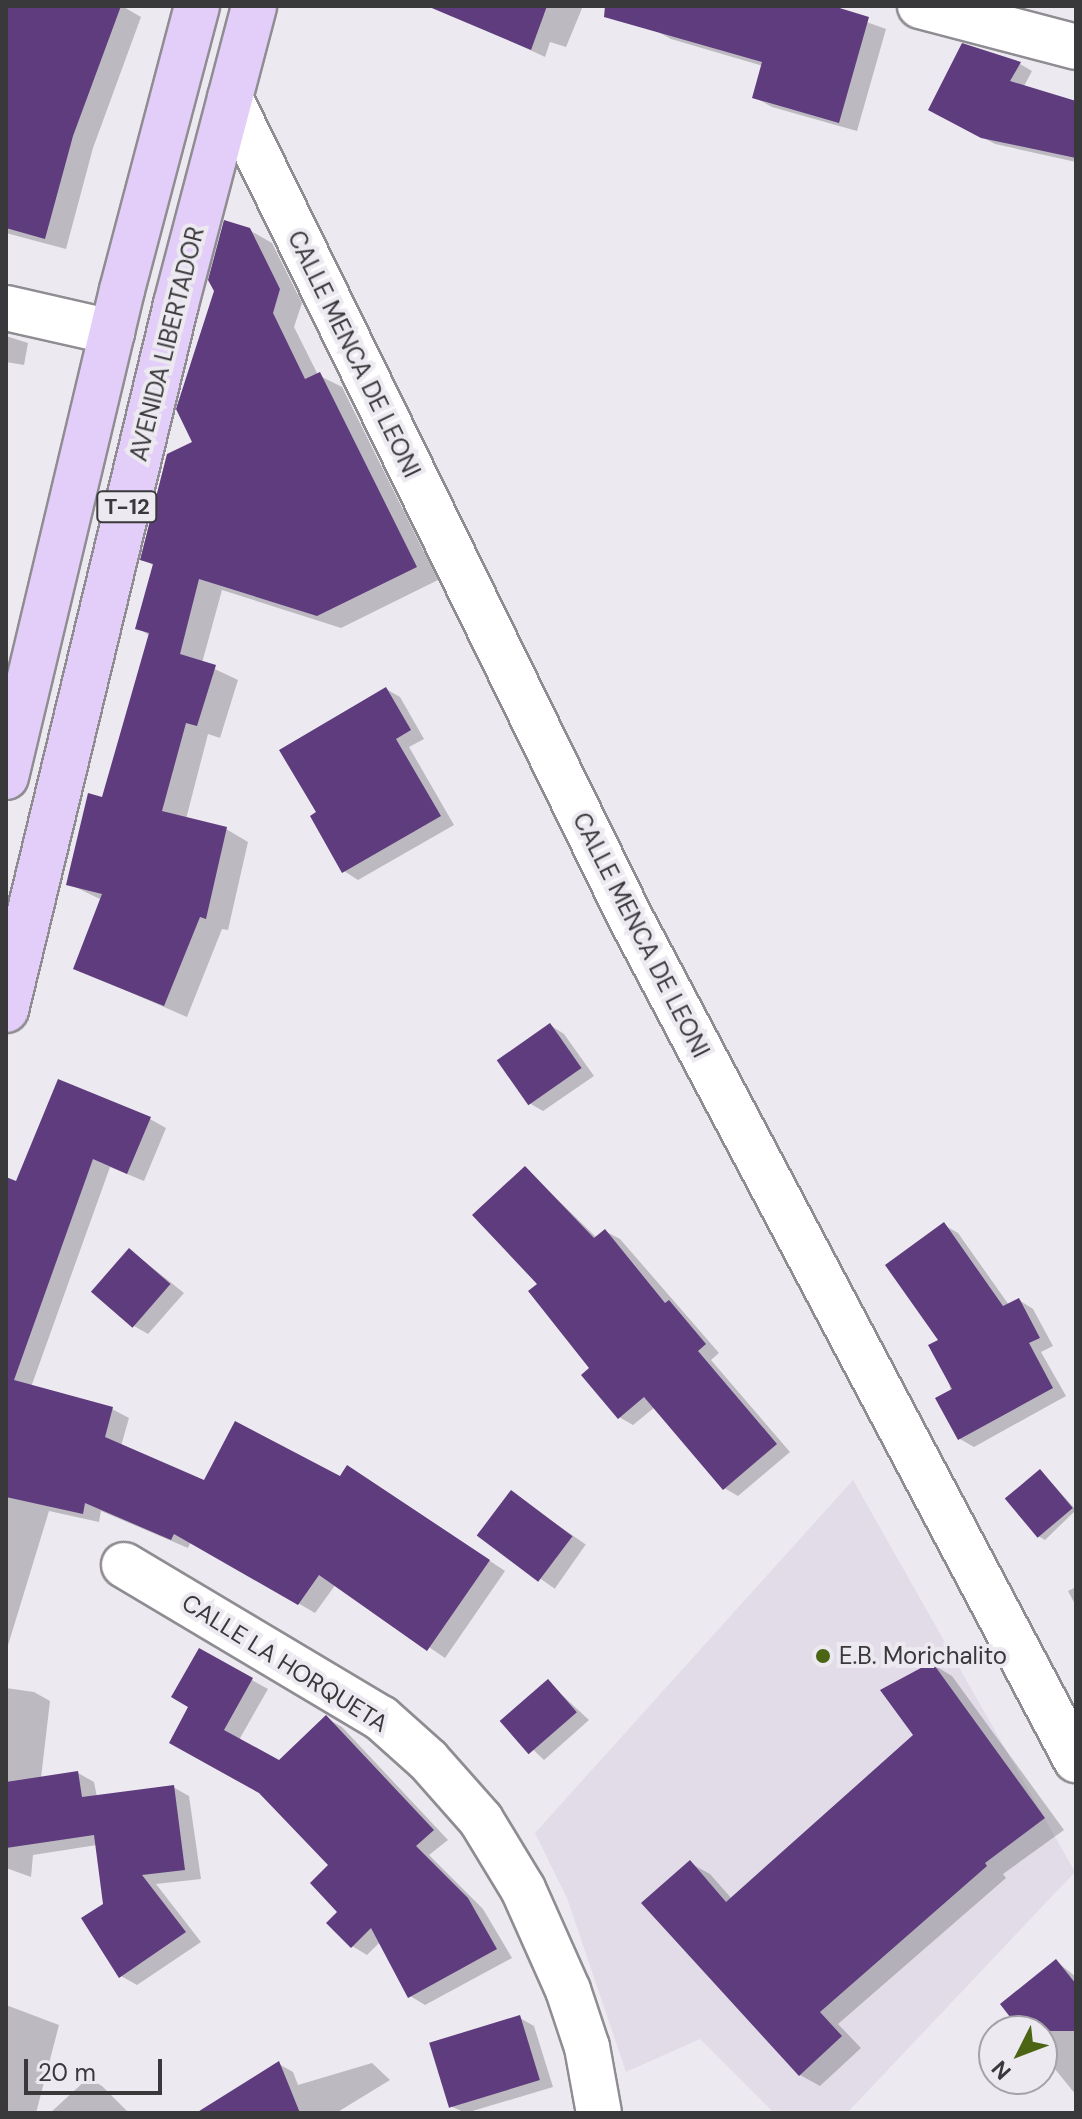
<!DOCTYPE html>
<style>
body{margin:0}
#map{position:relative;width:1082px;height:2119px;overflow:hidden;background:#ece9f0;font-family:"DM Sans",sans-serif}
div>[style]{position:absolute}
.built>*{inset:0;background:#e2dce9}
.shadow>*{inset:0;background:#0003;transform-origin:0 0}
.building>*{inset:0;background:#5e3c7d;transform-origin:0 0}
.roads{filter:drop-shadow(2px 0 #8f8c92) drop-shadow(-2px 0 #8f8c92) drop-shadow(0 2px #8f8c92) drop-shadow(0 -2px #8f8c92)}
.minor>*{height:44px;margin:-22px;padding:0 22px;transform-origin:22px;border-radius:22px;background:#fff}
.trunk>*{height:44px;margin:-22px;padding:0 22px;transform-origin:22px;border-radius:22px;background:#e2cef8}
.dots>*{width:22px;height:22px;translate:-50% -50%;box-sizing:border-box;border:4px solid #ece9f0;border-radius:50%}
span{translate:-50% -50%;white-space:nowrap;text-align:center;line-height:1.15;-webkit-text-stroke:8px #ece9f0;paint-order:stroke}
.shield-label span{padding:2px 6px;background:#ece9f0;border:2px solid;border-radius:6px;-webkit-text-stroke-width:0}
.shield-label{font-size:22px;color:#39383a;font-weight:700}
.street-label{font-size:24px;color:#39383a}
.poi-label{font-size:24px;color:#39383a}
.left{translate:0 -50%;text-align:left}
.frame{position:absolute;inset:0;border:8px solid #39383a;pointer-events:none}
.north{position:absolute;left:978px;top:2015px;width:80px;height:80px;box-sizing:border-box;background:#ece9f0;border:2px solid #a4a2a7;border-radius:50%;rotate:228deg;font-size:22px;font-weight:700;line-height:32px;text-align:center;color:#39383a}
.north::after{content:'';display:block;margin:auto;width:28px;height:36px;background:#4b6515;clip-path:polygon(50% 0,100% 100%,50% 72%,0 100%)}
.scale{position:absolute;left:24px;top:2059px;width:138px;height:36px;box-sizing:border-box;border:4px solid #39383a;border-top:0;padding-left:10px;font-size:24px;line-height:28px;white-space:nowrap;color:#39383a;-webkit-text-stroke:6px #ece9f0;paint-order:stroke}
</style>
<div id="map">
<div class="built">
<i style="clip-path:polygon(853px 1480px,1075px 1872px,847px 2113px,774px 2113px,700px 2039px,626px 2072px,567px 1898px,535px 1833px)"></i>
</div>
<div class="shadow">
<i style="clip-path:polygon(6px 6px,122px 6px,141px 17px,93px 148px,66px 249px,6px 233px)"></i>
<i style="clip-path:polygon(499px 6px,583px 6px,566px 47px,550px 42px,545px 57px,489px 31px)"></i>
<i style="clip-path:polygon(660px 6px,822px 6px,886px 29px,857px 131px,772px 107px,754px 97px,763px 66px,671px 39px,653px 29px)"></i>
<i style="clip-path:polygon(1020px 64px,1032px 71px,1023px 88px,1076px 106px,1076px 162px,995px 144px,942px 116px)"></i>
<i style="clip-path:polygon(249px 230px,272px 243px,302px 303px,294px 327px,318px 375px,342px 387px,438px 580px,341px 628px,222px 590px,202px 663px,238px 680px,220px 738px,208px 734px,186px 819px,226px 829px,248px 842px,228px 930px,222px 929px,187px 1017px,76px 969px,102px 900px,69px 884px,104px 799px,150px 636px,138px 628px,155px 566px,142px 559px,195px 443px)"></i>
<i style="clip-path:polygon(6px 336px,28px 343px,24px 365px,6px 362px)"></i>
<i style="clip-path:polygon(386px 689px,400px 697px,424px 739px,409px 747px,454px 825px,358px 880px,344px 871px,319px 813px)"></i>
<i style="clip-path:polygon(550px 1025px,564px 1034px,594px 1076px,543px 1111px,529px 1103px)"></i>
<i style="clip-path:polygon(150px 1119px,166px 1128px,144px 1181px,110px 1167px,30px 1390px,112px 1409px,129px 1418px,121px 1446px,205px 1482px,364px 1477px,505px 1571px,445px 1658px,336px 1584px,315px 1613px,191px 1541px,188px 1548px,101px 1511px,99px 1522px,49px 1511px,6px 1652px,6px 1179px,17px 1183px)"></i>
<i style="clip-path:polygon(525px 1168px,597px 1238px,605px 1231px,620px 1239px,719px 1353px,711px 1360px,790px 1452px,738px 1496px,724px 1488px,655px 1407px,633px 1425px,619px 1417px,540px 1284px)"></i>
<i style="clip-path:polygon(944px 1225px,958px 1233px,1009px 1305px,1019px 1300px,1033px 1309px,1053px 1346px,1041px 1352px,1066px 1396px,974px 1447px,960px 1439px,941px 1340px)"></i>
<i style="clip-path:polygon(130px 1250px,184px 1293px,148px 1334px,134px 1326px)"></i>
<i style="clip-path:polygon(1041px 1471px,1076px 1510px,1045px 1540px,1038px 1536px)"></i>
<i style="left:512px;top:1493px;width:90px;height:54px;rotate:35deg"></i>
<i style="clip-path:polygon(1076px 1587px,1076px 1606px,1068px 1591px)"></i>
<i style="clip-path:polygon(200px 1651px,268px 1689px,239px 1740px,279px 1762px,326px 1718px,342px 1727px,448px 1840px,429px 1855px,483px 1909px,512px 1958px,425px 2005px,410px 1996px,380px 1942px,367px 1955px,352px 1946px,331px 1865px,191px 1706px)"></i>
<i style="clip-path:polygon(932px 1664px,952px 1676px,1064px 1830px,1003px 1874px,1006px 1878px,838px 2024px,861px 2048px,820px 2086px,800px 2075px,690px 1863px,710px 1874px,732px 1899px,916px 1736px)"></i>
<i style="clip-path:polygon(548px 1682px,589px 1720px,544px 1760px,503px 1721px)"></i>
<i style="clip-path:polygon(6px 1688px,34px 1692px,50px 1701px,41px 1778px,78px 1773px,94px 1782px,97px 1797px,173px 1787px,189px 1796px,201px 1879px,156px 1884px,201px 1942px,137px 1985px,121px 1976px,97px 1845px,33px 1855px,31px 1877px,6px 1868px)"></i>
<i style="clip-path:polygon(1056px 1961px,1076px 1977px,1076px 2095px,1042px 2053px,1042px 2031px,1024px 2031px)"></i>
<i style="clip-path:polygon(6px 2005px,59px 2025px,36px 2113px,6px 2113px)"></i>
<i style="clip-path:polygon(520px 2018px,534px 2026px,553px 2087px,466px 2113px,450px 2106px)"></i>
<i style="clip-path:polygon(372px 2063px,390px 2080px,336px 2113px,224px 2113px,279px 2064px,293px 2072px,298px 2085px)"></i>
<i style="clip-path:polygon(88px 2078px,102px 2086px,129px 2113px,50px 2113px)"></i>
</div>
<div class="building">
<i style="clip-path:polygon(6px 6px,121px 6px,73px 136px,45px 239px,6px 228px)"></i>
<i style="clip-path:polygon(427px 6px,547px 6px,531px 50px)"></i>
<i style="clip-path:polygon(605px 6px,833px 6px,869px 17px,839px 123px,752px 98px,762px 62px,604px 17px)"></i>
<i style="clip-path:polygon(962px 43px,1021px 62px,1010px 81px,1076px 101px,1076px 158px,981px 138px,928px 110px)"></i>
<i style="clip-path:polygon(224px 220px,250px 228px,280px 289px,273px 313px,305px 379px,320px 372px,417px 567px,317px 616px,199px 579px,180px 654px,216px 665px,197px 726px,186px 723px,162px 811px,227px 827px,206px 919px,200px 917px,164px 1006px,73px 969px,102px 894px,66px 885px,88px 793px,102px 797px,149px 633px,135px 629px,153px 564px,140px 560px,167px 454px,192px 442px,176px 409px,214px 291px,208px 280px)"></i>
<i style="clip-path:polygon(386px 687px,411px 730px,396px 739px,441px 816px,342px 873px,310px 816px,316px 812px,279px 750px)"></i>
<i style="left:550px;top:1023px;width:55px;height:65px;rotate:55deg"></i>
<i style="clip-path:polygon(58px 1079px,151px 1117px,127px 1174px,93px 1159px,14px 1380px,113px 1407px,105px 1437px,204px 1480px,235px 1421px,340px 1476px,347px 1465px,490px 1560px,427px 1651px,319px 1575px,298px 1605px,174px 1534px,171px 1540px,85px 1503px,83px 1514px,6px 1497px,6px 1177px,16px 1181px)"></i>
<i style="clip-path:polygon(525px 1166px,594px 1238px,605px 1229px,665px 1303px,669px 1300px,706px 1344px,698px 1351px,777px 1444px,723px 1490px,644px 1397px,618px 1419px,581px 1375px,589px 1368px,528px 1291px,537px 1284px,472px 1215px)"></i>
<i style="clip-path:polygon(944px 1222px,1003px 1306px,1019px 1298px,1040px 1338px,1029px 1343px,1053px 1388px,958px 1440px,935px 1398px,952px 1389px,928px 1345px,938px 1340px,885px 1265px)"></i>
<i style="left:129px;top:1248px;width:55px;height:58px;rotate:41deg"></i>
<i style="left:1040px;top:1469px;width:51px;height:46px;rotate:50deg"></i>
<i style="left:511px;top:1490px;width:77px;height:57px;rotate:37deg"></i>
<i style="clip-path:polygon(199px 1648px,253px 1678px,224px 1730px,279px 1760px,326px 1715px,434px 1830px,416px 1846px,468px 1898px,497px 1949px,408px 1998px,371px 1928px,351px 1948px,326px 1923px,337px 1912px,310px 1883px,328px 1865px,259px 1793px,169px 1743px,188px 1707px,171px 1697px)"></i>
<i style="clip-path:polygon(932px 1662px,1045px 1818px,985px 1863px,987px 1866px,820px 2012px,842px 2036px,799px 2076px,641px 1903px,690px 1860px,726px 1902px,913px 1735px,880px 1690px)"></i>
<i style="left:548px;top:1679px;width:44px;height:64px;rotate:49deg"></i>
<i style="clip-path:polygon(78px 1771px,82px 1797px,174px 1785px,185px 1870px,142px 1875px,186px 1932px,119px 1978px,81px 1918px,103px 1904px,94px 1835px,6px 1848px,6px 1782px)"></i>
<i style="clip-path:polygon(1056px 1959px,1076px 1984px,1076px 2031px,1021px 2031px,1000px 2004px)"></i>
<i style="left:520px;top:2015px;width:68px;height:95px;rotate:73deg"></i>
<i style="clip-path:polygon(279px 2061px,300px 2113px,196px 2113px)"></i>
</div>
<div class="roads">
<div class="minor">
<i style="left:920px;top:6px;width:161px;rotate:14.7deg"></i>
<i style="left:230px;top:98px;width:911px;rotate:63.97deg"></i>
<i style="left:630px;top:917px;width:954px;rotate:62.12deg"></i>
<i style="left:6px;top:308px;width:109px;rotate:12.8deg"></i>
<i style="left:124px;top:1565px;width:299px;rotate:30.8deg"></i>
<i style="left:381px;top:1718px;width:63px;rotate:41.8deg"></i>
<i style="left:428px;top:1760px;width:80px;rotate:48.5deg"></i>
<i style="left:481px;top:1820px;width:81px;rotate:58.7deg"></i>
<i style="left:523px;top:1889px;width:111px;rotate:66deg"></i>
<i style="left:568px;top:1990px;width:60px;rotate:71.6deg"></i>
<i style="left:587px;top:2047px;width:67px;rotate:79.7deg"></i>
</div>
<div class="trunk">
<i style="left:6px;top:777px;width:501px;rotate:-76.6deg"></i>
<i style="left:122px;top:290px;width:294px;rotate:-75.2deg"></i>
<i style="left:6px;top:1010px;width:726px;rotate:-76.46deg"></i>
<i style="left:176px;top:304px;width:308px;rotate:-75.3deg"></i>
</div>
</div>
<div class="dots">
<i style="left:823px;top:1656px;background:#4b6515"></i>
</div>
<div class="shield-label">
<span style="left:127px;top:507px">T-12</span>
</div>
<div class="street-label">
<span style="left:167px;top:344px;rotate:-76deg">AVENIDA LIBERTADOR</span>
<span style="left:354px;top:354px;rotate:64deg">CALLE MENCA DE LEONI</span>
<span style="left:641px;top:935px;rotate:63deg">CALLE MENCA DE LEONI</span>
<span style="left:285px;top:1663px;rotate:32deg">CALLE LA HORQUETA</span>
</div>
<div class="poi-label">
<span class="left" style="left:839px;top:1656px">E.B. Morichalito</span>
</div>
<div class="frame"></div>
<div class="north">N</div>
<div class="scale">20 m</div>
</div>
